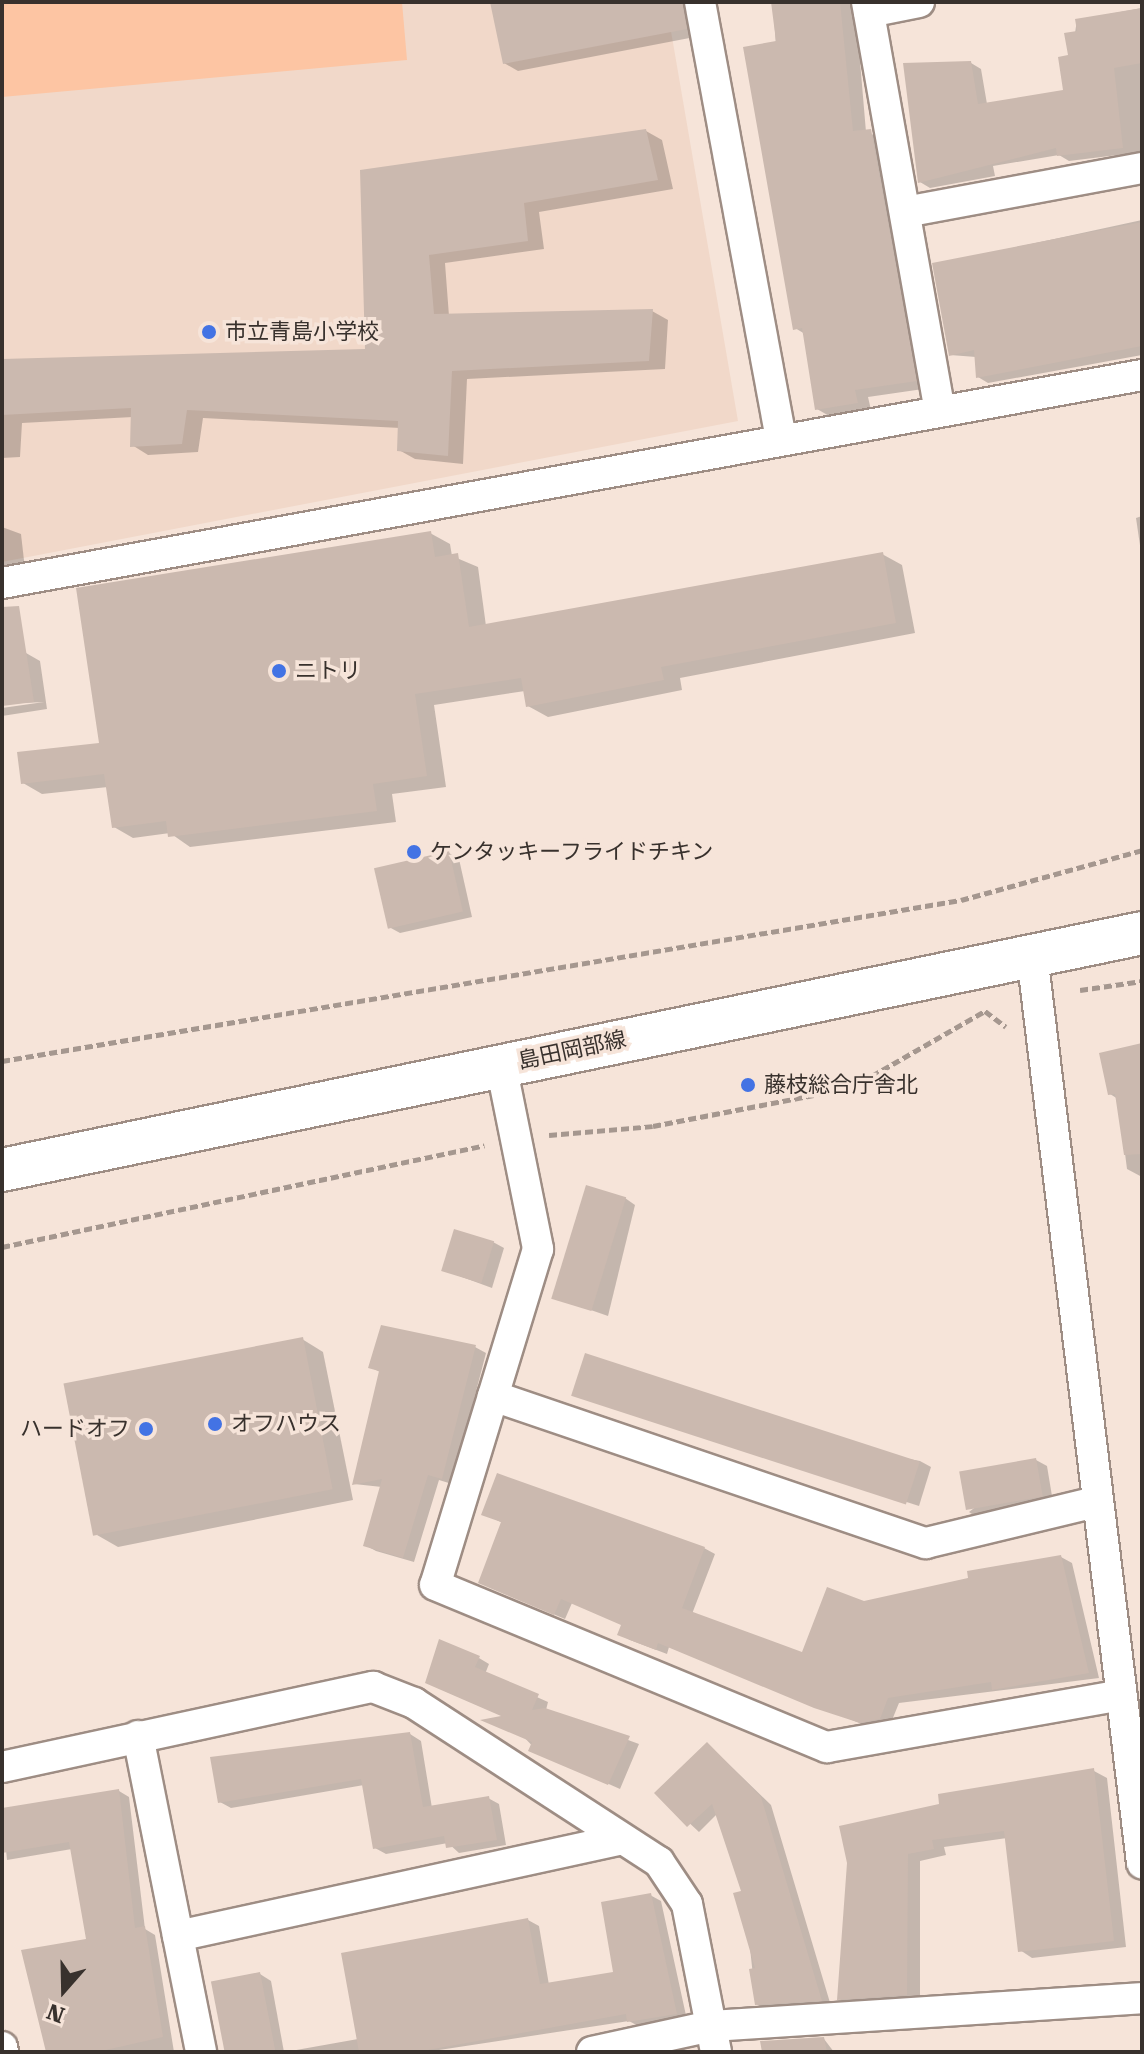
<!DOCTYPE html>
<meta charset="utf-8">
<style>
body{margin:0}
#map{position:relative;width:1144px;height:2054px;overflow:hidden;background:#f6e4d9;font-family:"Roboto Serif","Noto Sans JP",serif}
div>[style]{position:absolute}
.built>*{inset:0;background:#f1d8c9}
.green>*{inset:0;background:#fdc5a3}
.shadow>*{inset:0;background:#0003}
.building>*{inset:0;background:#cbb9af;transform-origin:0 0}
.path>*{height:5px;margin-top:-2.5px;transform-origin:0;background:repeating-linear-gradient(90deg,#a5978f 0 8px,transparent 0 12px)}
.roads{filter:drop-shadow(2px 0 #9e8d84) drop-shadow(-2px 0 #9e8d84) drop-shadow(0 2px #9e8d84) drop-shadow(0 -2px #9e8d84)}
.street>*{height:30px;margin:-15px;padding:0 15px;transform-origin:15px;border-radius:15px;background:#fff}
.secondary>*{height:42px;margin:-21px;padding:0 21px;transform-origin:21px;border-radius:21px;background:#fff}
.dots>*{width:22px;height:22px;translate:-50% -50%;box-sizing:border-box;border:4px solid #f6e4d9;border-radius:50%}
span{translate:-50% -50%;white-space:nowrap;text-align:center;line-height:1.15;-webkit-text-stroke:7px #f6e4d9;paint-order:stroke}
.poi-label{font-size:22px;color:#38312d}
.left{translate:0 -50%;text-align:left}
.right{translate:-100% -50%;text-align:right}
.street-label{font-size:22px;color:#38312d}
.frame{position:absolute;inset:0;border:4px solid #38312d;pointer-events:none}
.north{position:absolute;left:24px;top:1950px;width:80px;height:80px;-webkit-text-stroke:6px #f6e4d9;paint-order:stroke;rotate:200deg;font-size:22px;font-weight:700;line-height:32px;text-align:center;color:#38312d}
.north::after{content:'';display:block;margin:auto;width:28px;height:36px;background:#38312d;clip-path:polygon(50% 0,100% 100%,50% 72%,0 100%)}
</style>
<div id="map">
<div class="built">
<i style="clip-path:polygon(2px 2px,666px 2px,738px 421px,2px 562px)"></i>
</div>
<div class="green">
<i style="clip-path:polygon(2px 2px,402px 2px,407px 60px,2px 97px)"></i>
</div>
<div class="shadow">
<i style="clip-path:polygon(493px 2px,695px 2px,700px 36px,518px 71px,504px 63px)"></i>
<i style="clip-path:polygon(773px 2px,855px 2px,866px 132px,885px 139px,930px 388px,868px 397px,871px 410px,831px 417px,817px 409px,805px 334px,795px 328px)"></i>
<i style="clip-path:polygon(1142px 8px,1142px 152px,1069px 161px,1059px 155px,993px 166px,995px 176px,930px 188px,920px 182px,971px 63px,981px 69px,987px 104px,1066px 91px,1077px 20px)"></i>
<i style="clip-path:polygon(646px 131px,662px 140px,673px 189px,539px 212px,544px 249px,445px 263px,449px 316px,652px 311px,668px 320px,665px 369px,467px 379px,463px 464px,415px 459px,399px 450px,400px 428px,203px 418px,198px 452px,148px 455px,132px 445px,133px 417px,22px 423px,20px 457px,2px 458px,2px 361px,367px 351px,363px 172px)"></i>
<i style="clip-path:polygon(1142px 220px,1142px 355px,988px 383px,978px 377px,976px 357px,950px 355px,934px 265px)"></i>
<i style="clip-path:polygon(1142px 516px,1142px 559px,1136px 518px)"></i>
<i style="clip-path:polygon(2px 527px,21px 534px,25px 569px,2px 571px)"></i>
<i style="clip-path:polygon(430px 533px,450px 544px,452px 556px,478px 567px,486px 626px,882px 554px,902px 565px,915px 633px,680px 678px,682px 690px,548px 717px,528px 706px,525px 691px,434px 705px,446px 787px,392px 794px,396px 822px,190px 847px,170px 833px,133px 838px,114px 827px,108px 787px,42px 794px,23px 783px,101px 745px)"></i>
<i style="clip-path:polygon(26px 653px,40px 661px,47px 709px,2px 716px,2px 708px,44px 702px,2px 704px,2px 657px)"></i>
<i style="clip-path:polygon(449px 853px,459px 859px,472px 917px,400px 933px,389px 927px)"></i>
<i style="clip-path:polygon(1142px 1046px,1142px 1177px,1127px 1169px,1118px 1099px,1110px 1094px)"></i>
<i style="clip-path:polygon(625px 1198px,635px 1205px,608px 1316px,559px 1299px)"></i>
<i style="clip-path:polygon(493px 1242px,504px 1248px,492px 1288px,443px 1270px)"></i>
<i style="clip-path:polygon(302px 1339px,323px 1352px,353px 1500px,118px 1547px,97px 1535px)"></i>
<i style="clip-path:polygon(475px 1347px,486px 1353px,452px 1484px,439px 1480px,414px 1562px,376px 1551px,365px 1545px,382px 1487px,354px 1484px,380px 1372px,370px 1367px)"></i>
<i style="clip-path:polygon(574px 1395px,920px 1461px,931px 1467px,919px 1506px)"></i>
<i style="clip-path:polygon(1036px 1460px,1047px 1466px,1053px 1502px,979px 1519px,969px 1512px)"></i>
<i style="clip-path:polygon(484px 1514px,704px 1548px,715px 1554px,692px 1614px,803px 1654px,864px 1603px,1061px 1557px,1072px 1563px,1099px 1678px,899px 1703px,890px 1725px,872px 1728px,669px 1647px,667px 1654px,630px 1640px,619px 1634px,623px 1625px,572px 1603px,565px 1619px,491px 1588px,480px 1582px,503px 1523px)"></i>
<i style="clip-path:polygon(479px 1658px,489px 1664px,485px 1674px,548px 1702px,546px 1710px,639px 1744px,620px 1789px,539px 1753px,505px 1717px,438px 1688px)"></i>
<i style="clip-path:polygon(410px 1734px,421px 1741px,432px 1808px,488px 1798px,499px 1804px,506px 1845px,459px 1853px,448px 1843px,386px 1854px,375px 1848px,364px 1785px,231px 1808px,220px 1802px)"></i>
<i style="clip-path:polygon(708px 1744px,771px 1805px,831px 2006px,767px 2010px,756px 2004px,744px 1892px,717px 1814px,699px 1832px,657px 1793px)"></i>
<i style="clip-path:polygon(1094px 1771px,1107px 1778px,1126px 1947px,1032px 1958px,1020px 1950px,1007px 1838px,944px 1847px,946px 1855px,920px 1861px,920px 2002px,852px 2006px,839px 1999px,849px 1863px)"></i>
<i style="clip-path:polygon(119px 1791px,129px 1797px,145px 1929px,155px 1935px,174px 2052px,49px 2052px,23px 1952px,88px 1940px,72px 1849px,7px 1860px,2px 1810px)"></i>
<i style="clip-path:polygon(650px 1895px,661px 1901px,687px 2020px,640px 2027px,629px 2021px,426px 2052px,285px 2052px,358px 2039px,528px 1920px,539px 1926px,549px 1985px,616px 1973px)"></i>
<i style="clip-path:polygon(260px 1974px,271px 1981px,284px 2052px,245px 2052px)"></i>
<i style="clip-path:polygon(824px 2039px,834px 2052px,764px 2052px)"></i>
</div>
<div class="building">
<i style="clip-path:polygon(490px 2px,682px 2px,687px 29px,503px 64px)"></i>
<i style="clip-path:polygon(771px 2px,840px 2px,853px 131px,871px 129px,917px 381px,855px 390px,858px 403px,815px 410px,802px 328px,793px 330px,743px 47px,776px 41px)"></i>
<i style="clip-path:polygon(1142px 8px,1142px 63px,1114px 68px,1123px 148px,1057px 156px,1056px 148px,918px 183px,903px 63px,971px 61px,978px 104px,1063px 90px,1058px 57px,1068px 55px,1064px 33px,1077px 31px,1075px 19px)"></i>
<i style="clip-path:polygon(646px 129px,658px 180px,524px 203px,528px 241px,429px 255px,434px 314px,653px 309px,649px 361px,452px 371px,448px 456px,397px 451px,398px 421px,187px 410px,182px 444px,130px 447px,131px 408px,2px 415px,2px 359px,365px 349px,360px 170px)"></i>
<i style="clip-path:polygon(1142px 222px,1142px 346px,976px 378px,974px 350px,949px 356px,932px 263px)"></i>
<i style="clip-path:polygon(431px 531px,435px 557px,458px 553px,469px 627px,883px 552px,896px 623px,661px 667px,664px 680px,526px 707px,521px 678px,415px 694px,427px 776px,373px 784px,377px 811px,168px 837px,166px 821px,112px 828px,104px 774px,21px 784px,17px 752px,99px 743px,76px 588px)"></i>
<i style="clip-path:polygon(19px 606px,34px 702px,2px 706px,2px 607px)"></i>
<i style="left:449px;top:851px;width:62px;height:77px;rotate:77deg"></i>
<i style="clip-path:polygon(1142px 1043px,1142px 1154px,1124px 1155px,1115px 1094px,1108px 1095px,1099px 1053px)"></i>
<i style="left:586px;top:1185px;width:42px;height:119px;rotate:17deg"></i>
<i style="left:454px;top:1229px;width:42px;height:44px;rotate:17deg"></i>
<i style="clip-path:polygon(381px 1325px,476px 1345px,442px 1479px,428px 1475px,403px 1558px,363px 1546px,382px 1479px,352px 1485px,379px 1371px,368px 1368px)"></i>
<i style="left:303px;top:1337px;width:155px;height:244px;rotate:79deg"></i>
<i style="left:585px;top:1353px;width:352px;height:45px;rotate:18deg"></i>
<i style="left:1036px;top:1458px;width:39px;height:78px;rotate:80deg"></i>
<i style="clip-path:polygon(497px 1473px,705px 1547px,682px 1608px,802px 1652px,827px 1587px,864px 1601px,968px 1578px,967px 1571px,1061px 1555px,1089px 1673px,992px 1690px,991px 1682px,888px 1698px,880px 1719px,860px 1723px,814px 1708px,658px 1643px,656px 1650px,617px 1635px,621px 1625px,561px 1599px,554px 1615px,478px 1583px,501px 1522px,481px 1515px)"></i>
<i style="clip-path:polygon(439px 1639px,480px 1656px,475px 1667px,539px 1694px,532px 1710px,545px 1708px,630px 1736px,608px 1785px,528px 1751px,532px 1742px,480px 1720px,501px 1716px,425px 1683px)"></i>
<i style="clip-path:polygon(410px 1732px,423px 1807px,489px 1796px,497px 1840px,446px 1848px,444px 1836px,373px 1849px,361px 1779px,218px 1803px,210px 1757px)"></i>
<i style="clip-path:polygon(707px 1742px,761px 1797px,822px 2001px,755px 2005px,749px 1969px,755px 1968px,733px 1893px,741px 1891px,712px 1804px,687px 1827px,654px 1793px)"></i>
<i style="clip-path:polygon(1094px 1768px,1114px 1941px,1018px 1952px,1004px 1831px,932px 1840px,934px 1849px,908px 1854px,907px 1995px,837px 2000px,847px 1863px,839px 1826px,939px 1804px,938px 1794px)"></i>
<i style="clip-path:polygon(119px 1789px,135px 1928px,145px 1926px,163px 2037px,97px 2052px,46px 2052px,21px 1950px,86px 1939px,69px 1842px,2px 1853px,2px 1808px)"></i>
<i style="clip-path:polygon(651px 1893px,677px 2014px,627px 2022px,626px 2014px,417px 2052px,359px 2052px,341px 1953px,528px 1918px,540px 1984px,613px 1972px,601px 1902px)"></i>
<i style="left:260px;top:1972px;width:81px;height:50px;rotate:79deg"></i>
<i style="clip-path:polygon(824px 2037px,827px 2052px,762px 2052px,760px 2041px)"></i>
</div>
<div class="path">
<i style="left:1080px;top:990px;width:63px;rotate:-8.3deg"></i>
<i style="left:2px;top:1061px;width:972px;rotate:-9.53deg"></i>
<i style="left:961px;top:900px;width:188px;rotate:-15.4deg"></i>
<i style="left:549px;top:1135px;width:104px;rotate:-4.9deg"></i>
<i style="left:653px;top:1126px;width:202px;rotate:-10.9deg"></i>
<i style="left:851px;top:1088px;width:155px;rotate:-29.9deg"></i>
<i style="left:985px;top:1011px;width:26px;rotate:37deg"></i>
<i style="left:2px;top:1247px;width:493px;rotate:-11.9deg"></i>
</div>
<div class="roads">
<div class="street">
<i style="left:700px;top:2px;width:443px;rotate:79.5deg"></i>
<i style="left:867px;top:2px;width:414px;rotate:79.9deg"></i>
<i style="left:869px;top:12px;width:51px;rotate:-11.3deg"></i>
<i style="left:905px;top:212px;width:241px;rotate:-10.5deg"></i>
<i style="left:2px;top:583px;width:1159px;rotate:-10.34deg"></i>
<i style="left:1032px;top:955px;width:915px;rotate:83.09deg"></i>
<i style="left:501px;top:1065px;width:188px;rotate:78.6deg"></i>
<i style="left:538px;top:1249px;width:351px;rotate:107deg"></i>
<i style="left:435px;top:1585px;width:424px;rotate:22.5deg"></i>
<i style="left:827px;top:1747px;width:299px;rotate:-10deg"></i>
<i style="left:493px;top:1396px;width:457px;rotate:18.8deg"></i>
<i style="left:926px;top:1543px;width:175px;rotate:-13.6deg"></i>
<i style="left:138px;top:1736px;width:322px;rotate:78.7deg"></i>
<i style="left:2px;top:1767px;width:380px;rotate:-12.2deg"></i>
<i style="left:373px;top:1687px;width:44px;rotate:21.3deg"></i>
<i style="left:414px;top:1703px;width:292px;rotate:33deg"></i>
<i style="left:659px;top:1862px;width:50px;rotate:56.3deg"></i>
<i style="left:687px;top:1904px;width:151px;rotate:78.9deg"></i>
<i style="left:178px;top:1936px;width:454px;rotate:-12.3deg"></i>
<i style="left:2px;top:2047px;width:5px;rotate:79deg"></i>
<i style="left:592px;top:2052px;width:122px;rotate:-12.3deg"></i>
<i style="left:711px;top:2026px;width:432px;rotate:-3.7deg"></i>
</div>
<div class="secondary">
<i style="left:2px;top:1170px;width:1164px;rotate:-11.74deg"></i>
</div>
</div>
<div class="dots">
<i style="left:209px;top:332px;background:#4373e4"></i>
<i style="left:279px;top:671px;background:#4373e4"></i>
<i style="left:414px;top:852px;background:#4373e4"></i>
<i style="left:748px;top:1085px;background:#4373e4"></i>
<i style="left:215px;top:1424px;background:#4373e4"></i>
<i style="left:146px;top:1429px;background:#4373e4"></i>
</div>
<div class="poi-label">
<span class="left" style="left:225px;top:332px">市立青島小学校</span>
<span class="left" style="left:295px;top:671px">ニトリ</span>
<span class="left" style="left:430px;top:852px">ケンタッキーフライドチキン</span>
<span class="left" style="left:764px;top:1085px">藤枝総合庁舎北</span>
<span class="left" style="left:231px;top:1424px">オフハウス</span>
<span class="right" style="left:130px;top:1429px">ハードオフ</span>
</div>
<div class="street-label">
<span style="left:572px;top:1050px;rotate:-12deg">島田岡部線</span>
</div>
<div class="frame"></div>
<div class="north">N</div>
</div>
